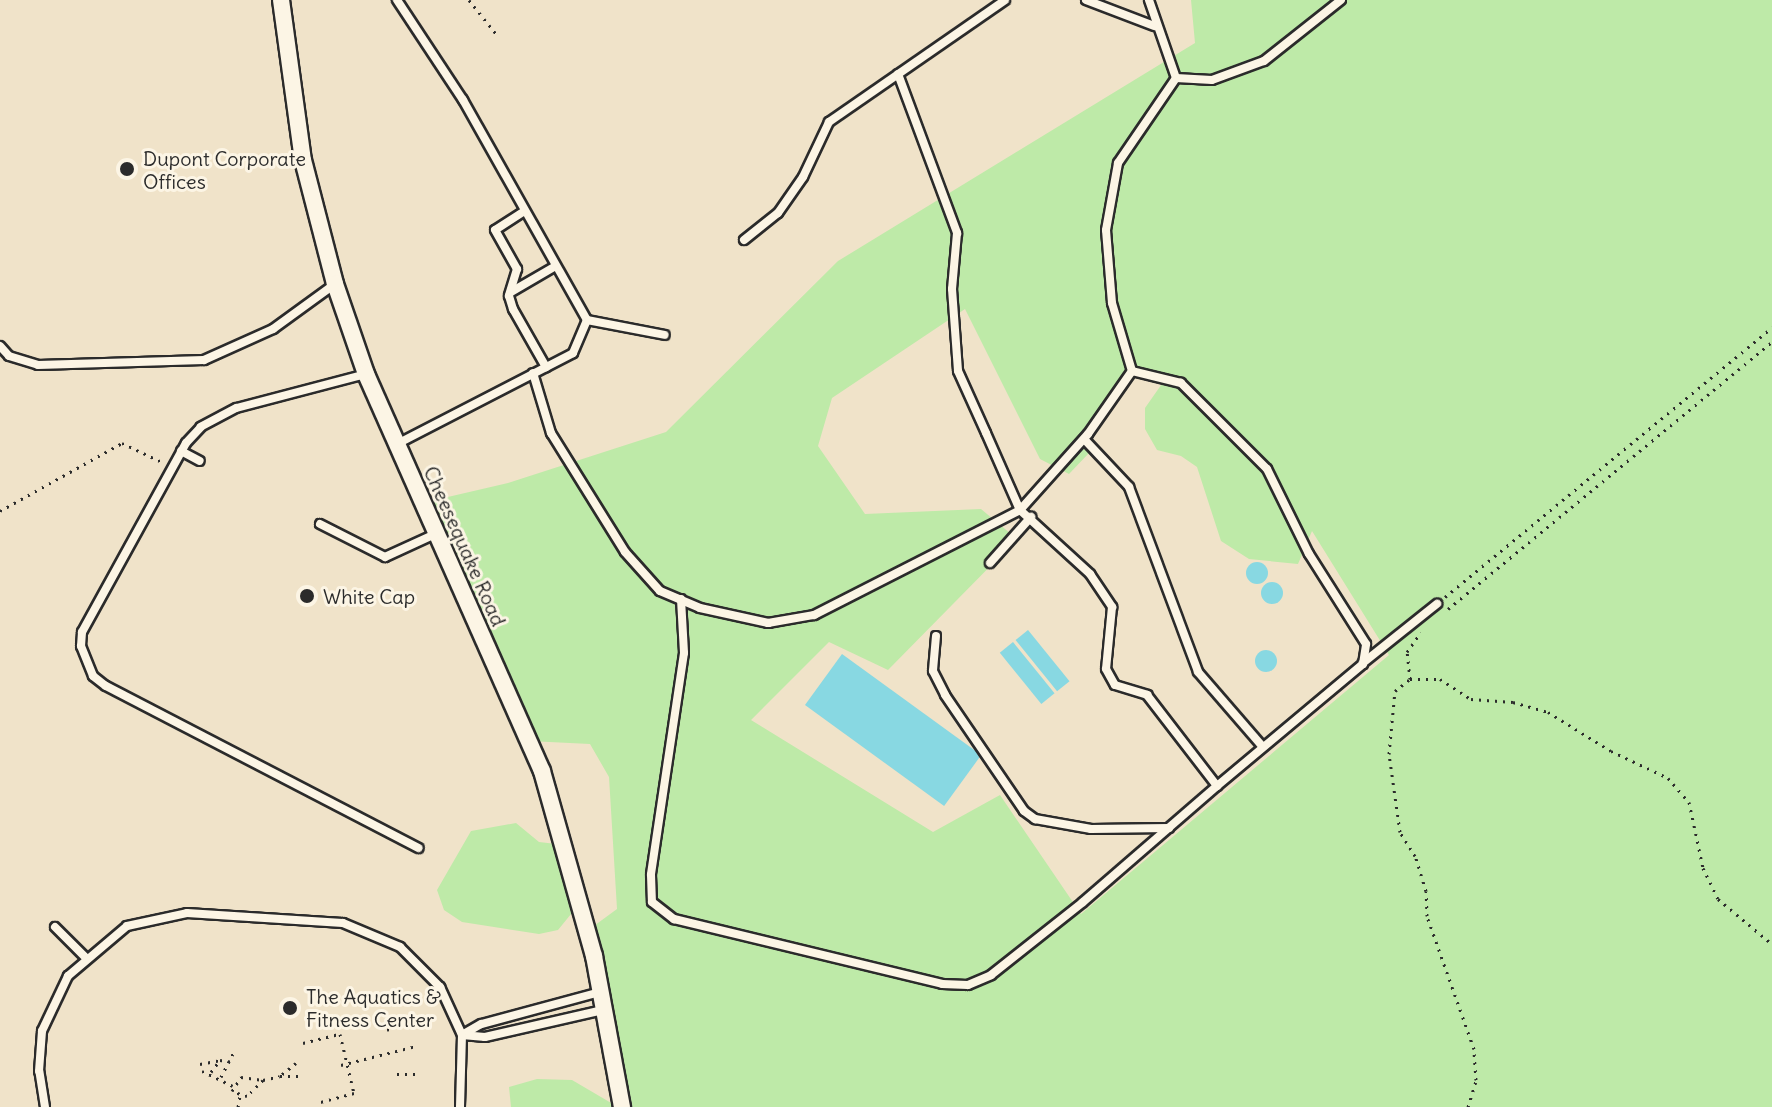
<!DOCTYPE html>
<style>
body{margin:0}
#map{position:relative;width:1772px;height:1107px;overflow:hidden;background:#f0e3c9;font-family:Delius,sans-serif}
div>[style]{position:absolute}
.green>*{inset:0;background:#beeaa8}
.water>*{inset:0;background:#88d8e2;transform-origin:0 0}
.round{border-radius:50%}
.path>*{height:3px;margin-top:-1.5px;transform-origin:0;background:repeating-linear-gradient(90deg,#2b2b2b 0 2px,transparent 0 8px)}
.roads{filter:drop-shadow(2px 0 #2b2b2b) drop-shadow(-2px 0 #2b2b2b) drop-shadow(0 2px #2b2b2b) drop-shadow(0 -2px #2b2b2b)}
.lane>*{height:8px;margin:-4px;padding:0 4px;transform-origin:4px;border-radius:4px;background:#fcf5e5}
.street>*{height:16px;margin:-8px;padding:0 8px;transform-origin:8px;border-radius:8px;background:#fcf5e5}
.dots>*{width:22px;height:22px;translate:-50% -50%;box-sizing:border-box;border:4px solid #fcf5e5;border-radius:50%}
span{translate:-50% -50%;white-space:nowrap;text-align:center;line-height:1.15;-webkit-text-stroke:6px #fcf5e5;paint-order:stroke}
.poi-label{font-size:20px;color:#2b2b2b}
.left{translate:0 -50%;text-align:left}
.street-label{font-size:20px;color:#2b2b2b}
</style>
<div id="map">
<div class="green">
<i style="clip-path:polygon(evenodd,1191px 0,1772px 0,1772px 1107px,622px 1107px,587px 931px,617px 909px,609px 777px,590px 744px,529px 741px,422px 503px,508px 483px,666px 432px,838px 261px,1195px 43px,1191px 0,965px 309px,1040px 459px,1069px 474px,1089px 453px,1084px 439px,1132px 371px,1166px 378px,1145px 408px,1145px 429px,1157px 450px,1181px 456px,1197px 467px,1221px 541px,1249px 559px,1298px 564px,1312px 531px,1389px 655px,1081px 914px,1000px 795px,933px 832px,751px 720px,829px 642px,888px 670px,1017px 539px,981px 509px,865px 514px,818px 446px,832px 398px,965px 309px)"></i>
<i style="clip-path:polygon(516px 823px,539px 842px,565px 845px,580px 903px,558px 930px,539px 934px,462px 922px,444px 910px,437px 890px,471px 831px)"></i>
<i style="clip-path:polygon(537px 1079px,572px 1080px,618px 1107px,511px 1107px,509px 1087px)"></i>
</div>
<div class="water">
<i class="round" style="left:1246px;top:562px;width:22px;height:22px"></i>
<i class="round" style="left:1261px;top:582px;width:22px;height:22px"></i>
<i style="left:1028px;top:630px;width:66px;height:16px;rotate:51deg"></i>
<i style="left:1013px;top:642px;width:66px;height:17px;rotate:51deg"></i>
<i class="round" style="left:1255px;top:650px;width:22px;height:22px"></i>
<i style="left:842px;top:654px;width:172px;height:63px;rotate:36deg"></i>
</div>
<div class="path">
<i style="left:469px;top:0;width:45px;rotate:51.3deg"></i>
<i style="left:0;top:511px;width:140px;rotate:-29.1deg"></i>
<i style="left:122px;top:443px;width:44px;rotate:25.4deg"></i>
<i style="left:1445px;top:597px;width:424px;rotate:-39.5deg"></i>
<i style="left:1448px;top:609px;width:420px;rotate:-39.5deg"></i>
<i style="left:1410px;top:679px;width:27px;rotate:-96deg"></i>
<i style="left:1407px;top:652px;width:24px;rotate:-55deg"></i>
<i style="left:387px;top:1030px;width:22px;rotate:-24deg"></i>
<i style="left:303px;top:1043px;width:38px;rotate:-14deg"></i>
<i style="left:340px;top:1034px;width:61px;rotate:76.7deg"></i>
<i style="left:354px;top:1093px;width:39px;rotate:165deg"></i>
<i style="left:296px;top:1063px;width:21px;rotate:141deg"></i>
<i style="left:280px;top:1076px;width:20px"></i>
<i style="left:200px;top:1064px;width:20px;rotate:-11deg"></i>
<i style="left:341px;top:1065px;width:77px;rotate:-14.2deg"></i>
<i style="left:202px;top:1071px;width:34px;rotate:26deg"></i>
<i style="left:211px;top:1072px;width:15px;rotate:-53deg"></i>
<i style="left:220px;top:1060px;width:13px;rotate:9deg"></i>
<i style="left:397px;top:1074px;width:22px"></i>
<i style="left:221px;top:1077px;width:31px;rotate:-63deg"></i>
<i style="left:263px;top:1080px;width:23px;rotate:135deg"></i>
<i style="left:247px;top:1096px;width:16px;rotate:-162deg"></i>
<i style="left:232px;top:1091px;width:17px;rotate:-57deg"></i>
<i style="left:241px;top:1077px;width:22px;rotate:8deg"></i>
<i style="left:263px;top:1080px;width:17px;rotate:-13deg"></i>
<i style="left:238px;top:1107px;width:11px;rotate:-80deg"></i>
<i style="left:1468px;top:1107px;width:28px;rotate:-73deg"></i>
<i style="left:1476px;top:1080px;width:31px;rotate:-94deg"></i>
<i style="left:1474px;top:1049px;width:141px;rotate:-109.5deg"></i>
<i style="left:1427px;top:916px;width:25px;rotate:-92deg"></i>
<i style="left:1426px;top:891px;width:37px;rotate:-107deg"></i>
<i style="left:1415px;top:856px;width:28px;rotate:-122deg"></i>
<i style="left:1400px;top:832px;width:79px;rotate:-98deg"></i>
<i style="left:1389px;top:754px;width:63px;rotate:-84.6deg"></i>
<i style="left:1395px;top:691px;width:19px;rotate:-39deg"></i>
<i style="left:1410px;top:679px;width:30px"></i>
<i style="left:1440px;top:679px;width:37px;rotate:33deg"></i>
<i style="left:1471px;top:699px;width:42px;rotate:4.1deg"></i>
<i style="left:1513px;top:702px;width:36px;rotate:16deg"></i>
<i style="left:1548px;top:712px;width:74px;rotate:31.8deg"></i>
<i style="left:1611px;top:751px;width:63px;rotate:25.3deg"></i>
<i style="left:1668px;top:778px;width:32px;rotate:49deg"></i>
<i style="left:1689px;top:802px;width:67px;rotate:78deg"></i>
<i style="left:1703px;top:868px;width:34px;rotate:64deg"></i>
<i style="left:1718px;top:899px;width:70px;rotate:39.8deg"></i>
</div>
<div class="roads">
<div class="lane">
<i style="left:1086px;top:0;width:73px;rotate:20.9deg"></i>
<i style="left:898px;top:74px;width:170px;rotate:69.6deg"></i>
<i style="left:957px;top:233px;width:56px;rotate:95.1deg"></i>
<i style="left:952px;top:289px;width:82px;rotate:85.8deg"></i>
<i style="left:958px;top:371px;width:68px;rotate:65.7deg"></i>
<i style="left:986px;top:433px;width:84px;rotate:66.2deg"></i>
<i style="left:1020px;top:510px;width:95px;rotate:42.4deg"></i>
<i style="left:1090px;top:574px;width:40px;rotate:56deg"></i>
<i style="left:1112px;top:607px;width:62px;rotate:95.5deg"></i>
<i style="left:1106px;top:669px;width:18px;rotate:61deg"></i>
<i style="left:1115px;top:685px;width:34px;rotate:17deg"></i>
<i style="left:1147px;top:695px;width:115px;rotate:52.4deg"></i>
<i style="left:1217px;top:786px;width:190px;rotate:-39.9deg"></i>
<i style="left:1363px;top:664px;width:20px;rotate:-81deg"></i>
<i style="left:1366px;top:644px;width:107px;rotate:-122.3deg"></i>
<i style="left:1309px;top:554px;width:95px;rotate:-116.3deg"></i>
<i style="left:1267px;top:469px;width:122px;rotate:-135deg"></i>
<i style="left:1181px;top:383px;width:50px;rotate:-166.2deg"></i>
<i style="left:1176px;top:78px;width:36px;rotate:3deg"></i>
<i style="left:1212px;top:80px;width:55px;rotate:-20.1deg"></i>
<i style="left:1264px;top:61px;width:98px;rotate:-38.4deg"></i>
<i style="left:523px;top:212px;width:33px;rotate:147deg"></i>
<i style="left:495px;top:230px;width:45px;rotate:60.6deg"></i>
<i style="left:517px;top:269px;width:28px;rotate:107deg"></i>
<i style="left:509px;top:296px;width:14px;rotate:73deg"></i>
<i style="left:513px;top:309px;width:67px;rotate:60.4deg"></i>
<i style="left:744px;top:240px;width:43px;rotate:-38.5deg"></i>
<i style="left:778px;top:213px;width:44px;rotate:-55.2deg"></i>
<i style="left:803px;top:177px;width:61px;rotate:-64.7deg"></i>
<i style="left:829px;top:122px;width:214px;rotate:-34.7deg"></i>
<i style="left:511px;top:292px;width:50px;rotate:-30.2deg"></i>
<i style="left:587px;top:320px;width:79px;rotate:10.9deg"></i>
<i style="left:0;top:346px;width:13px;rotate:48deg"></i>
<i style="left:9px;top:356px;width:30px;rotate:17deg"></i>
<i style="left:38px;top:365px;width:166px;rotate:-1.7deg"></i>
<i style="left:204px;top:360px;width:76px;rotate:-24.2deg"></i>
<i style="left:273px;top:329px;width:77px;rotate:-36deg"></i>
<i style="left:533px;top:373px;width:63px;rotate:73.3deg"></i>
<i style="left:551px;top:433px;width:140px;rotate:58.1deg"></i>
<i style="left:625px;top:552px;width:52px;rotate:48.1deg"></i>
<i style="left:660px;top:591px;width:43px;rotate:23deg"></i>
<i style="left:700px;top:608px;width:70px;rotate:12.4deg"></i>
<i style="left:768px;top:623px;width:47px;rotate:-9.9deg"></i>
<i style="left:814px;top:615px;width:231px;rotate:-27deg"></i>
<i style="left:1020px;top:510px;width:102px;rotate:-48.2deg"></i>
<i style="left:1088px;top:434px;width:77px;rotate:-55.1deg"></i>
<i style="left:1132px;top:371px;width:71px;rotate:-106.4deg"></i>
<i style="left:1112px;top:303px;width:73px;rotate:-94.7deg"></i>
<i style="left:1106px;top:230px;width:68px;rotate:-79.8deg"></i>
<i style="left:1118px;top:163px;width:103px;rotate:-55.7deg"></i>
<i style="left:1176px;top:78px;width:83px;rotate:-109.1deg"></i>
<i style="left:366px;top:374px;width:134px;rotate:165.3deg"></i>
<i style="left:236px;top:408px;width:40px;rotate:152deg"></i>
<i style="left:201px;top:427px;width:22px;rotate:133deg"></i>
<i style="left:186px;top:443px;width:216px;rotate:118.8deg"></i>
<i style="left:82px;top:632px;width:14px;rotate:94deg"></i>
<i style="left:81px;top:646px;width:32px;rotate:68deg"></i>
<i style="left:93px;top:676px;width:16px;rotate:38deg"></i>
<i style="left:106px;top:686px;width:352px;rotate:27.4deg"></i>
<i style="left:1084px;top:439px;width:66px;rotate:46.8deg"></i>
<i style="left:1129px;top:487px;width:197px;rotate:69.5deg"></i>
<i style="left:1198px;top:672px;width:98px;rotate:49.1deg"></i>
<i style="left:397px;top:444px;width:198px;rotate:-27.3deg"></i>
<i style="left:573px;top:353px;width:36px;rotate:-67deg"></i>
<i style="left:587px;top:320px;width:253px;rotate:-119.4deg"></i>
<i style="left:463px;top:100px;width:120px;rotate:-123.4deg"></i>
<i style="left:181px;top:451px;width:21px;rotate:28deg"></i>
<i style="left:320px;top:524px;width:73px;rotate:26.9deg"></i>
<i style="left:385px;top:557px;width:55px;rotate:-24.7deg"></i>
<i style="left:990px;top:563px;width:62px;rotate:-48.3deg"></i>
<i style="left:681px;top:599px;width:54px;rotate:86.8deg"></i>
<i style="left:684px;top:653px;width:224px;rotate:98.5deg"></i>
<i style="left:651px;top:875px;width:27px;rotate:88deg"></i>
<i style="left:652px;top:902px;width:28px;rotate:38deg"></i>
<i style="left:674px;top:919px;width:276px;rotate:13.6deg"></i>
<i style="left:942px;top:984px;width:26px;rotate:2deg"></i>
<i style="left:968px;top:985px;width:25px;rotate:-23deg"></i>
<i style="left:991px;top:975px;width:117px;rotate:-38.4deg"></i>
<i style="left:1083px;top:902px;width:177px;rotate:-40.9deg"></i>
<i style="left:936px;top:636px;width:35px;rotate:95deg"></i>
<i style="left:933px;top:671px;width:27px;rotate:63deg"></i>
<i style="left:945px;top:695px;width:140px;rotate:55.7deg"></i>
<i style="left:1024px;top:811px;width:14px;rotate:36deg"></i>
<i style="left:1035px;top:819px;width:57px;rotate:10.1deg"></i>
<i style="left:1091px;top:829px;width:78px;rotate:-0.7deg"></i>
<i style="left:1363px;top:663px;width:95px;rotate:-38.6deg"></i>
<i style="left:55px;top:927px;width:42px;rotate:45deg"></i>
<i style="left:600px;top:992px;width:123px;rotate:164.9deg"></i>
<i style="left:481px;top:1024px;width:22px;rotate:150deg"></i>
<i style="left:462px;top:1035px;width:23px;rotate:5deg"></i>
<i style="left:485px;top:1037px;width:121px;rotate:-12.9deg"></i>
<i style="left:45px;top:1107px;width:36px;rotate:-99deg"></i>
<i style="left:39px;top:1071px;width:40px;rotate:-85.7deg"></i>
<i style="left:42px;top:1031px;width:61px;rotate:-64.7deg"></i>
<i style="left:68px;top:976px;width:77px;rotate:-40.3deg"></i>
<i style="left:127px;top:926px;width:61px;rotate:-12.2deg"></i>
<i style="left:187px;top:913px;width:156px;rotate:3.7deg"></i>
<i style="left:343px;top:923px;width:62px;rotate:22.8deg"></i>
<i style="left:400px;top:947px;width:57px;rotate:45deg"></i>
<i style="left:440px;top:987px;width:53px;rotate:65.4deg"></i>
<i style="left:462px;top:1035px;width:72px;rotate:91.6deg"></i>
</div>
<div class="street">
<i style="left:281px;top:0;width:162px;rotate:82.2deg"></i>
<i style="left:303px;top:160px;width:128px;rotate:75.5deg"></i>
<i style="left:335px;top:284px;width:95px;rotate:71deg"></i>
<i style="left:366px;top:374px;width:434px;rotate:66.1deg"></i>
<i style="left:542px;top:771px;width:192px;rotate:74.3deg"></i>
<i style="left:594px;top:956px;width:154px;rotate:79.5deg"></i>
</div>
</div>
<div class="dots">
<i style="left:127px;top:169px;background:#2b2b2b"></i>
<i style="left:307px;top:596px;background:#2b2b2b"></i>
<i style="left:290px;top:1008px;background:#2b2b2b"></i>
</div>
<div class="poi-label">
<span class="left" style="left:143px;top:170px">Dupont Corporate<br>Offices</span>
<span class="left" style="left:323px;top:596px">White Cap</span>
<span class="left" style="left:306px;top:1008px">The Aquatics &amp;<br>Fitness Center</span>
</div>
<div class="street-label">
<span style="left:465px;top:546px;rotate:66deg">Cheesequake Road</span>
</div>
</div>
